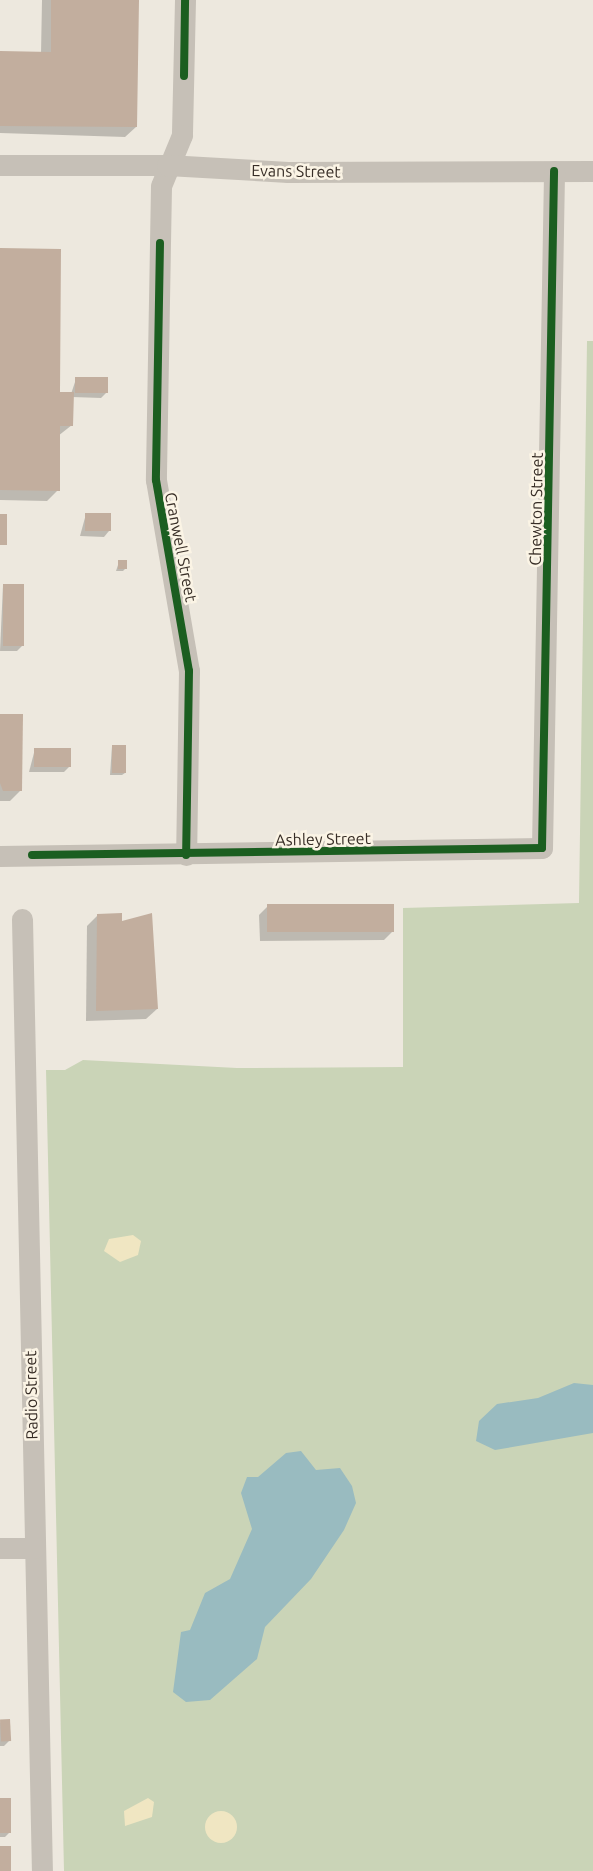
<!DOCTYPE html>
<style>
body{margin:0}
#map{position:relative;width:593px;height:1871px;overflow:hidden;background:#ede8de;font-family:Ubuntu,sans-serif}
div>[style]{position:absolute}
.green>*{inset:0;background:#cad4b7}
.sand>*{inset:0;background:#f0e6c2}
.round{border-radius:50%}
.water>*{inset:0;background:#99bbc0}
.shadow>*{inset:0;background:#0003}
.building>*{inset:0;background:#c2ae9e;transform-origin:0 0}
.minor>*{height:21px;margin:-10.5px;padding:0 10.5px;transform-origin:10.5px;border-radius:10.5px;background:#c6c0b7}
.cycleway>*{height:8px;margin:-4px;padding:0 4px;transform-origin:4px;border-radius:4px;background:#1b5e20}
span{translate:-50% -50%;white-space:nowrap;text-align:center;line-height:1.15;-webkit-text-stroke:5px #fbf4e5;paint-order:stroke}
.street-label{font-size:16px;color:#372d26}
</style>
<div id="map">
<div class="green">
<i style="clip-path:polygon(587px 341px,593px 341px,593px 1871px,64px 1871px,46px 1070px,65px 1070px,83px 1060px,237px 1068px,403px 1067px,403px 908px,579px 903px)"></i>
</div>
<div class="sand">
<i style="clip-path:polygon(133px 1235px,141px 1241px,138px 1255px,120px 1262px,104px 1251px,109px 1239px)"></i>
<i style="clip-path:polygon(148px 1798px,154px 1802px,152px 1817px,125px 1826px,124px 1811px)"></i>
<i class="round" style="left:205px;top:1811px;width:32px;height:32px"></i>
</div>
<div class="water">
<i style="clip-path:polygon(574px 1383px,593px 1385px,593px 1433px,495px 1450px,476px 1441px,479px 1421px,497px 1404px,538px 1398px)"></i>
<i style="clip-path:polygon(301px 1451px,316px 1470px,340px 1468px,352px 1486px,356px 1503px,344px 1530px,311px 1579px,265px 1627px,257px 1659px,210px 1700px,186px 1702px,173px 1692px,181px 1632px,190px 1630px,205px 1593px,230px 1579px,252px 1529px,241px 1493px,247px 1477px,258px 1477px,286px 1453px)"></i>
</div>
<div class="shadow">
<i style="clip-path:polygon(42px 0,137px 0,136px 127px,125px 137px,0 133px,0 53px,41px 53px)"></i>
<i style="clip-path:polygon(0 250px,59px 394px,71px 394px,76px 379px,107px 392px,101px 398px,72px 397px,72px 425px,58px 436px,58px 490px,47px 501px,0 500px)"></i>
<i style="clip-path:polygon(86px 514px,109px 531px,104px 537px,80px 536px)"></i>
<i style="clip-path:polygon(119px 562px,125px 569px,123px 571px,116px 571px)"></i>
<i style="clip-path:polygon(3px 585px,22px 646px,17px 651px,0 651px)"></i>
<i style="clip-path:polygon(0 715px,21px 790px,10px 801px,0 801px)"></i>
<i style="clip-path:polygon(112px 746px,125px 773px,122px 775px,110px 775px)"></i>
<i style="clip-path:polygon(35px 749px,69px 767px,64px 772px,29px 772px)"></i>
<i style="clip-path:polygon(268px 906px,392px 932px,384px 940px,260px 941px,259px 915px)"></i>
<i style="clip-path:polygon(98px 915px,120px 923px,157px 1009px,146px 1019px,86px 1021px,87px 926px)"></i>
<i style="clip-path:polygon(0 1721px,9px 1741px,4px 1746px,0 1746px)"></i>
<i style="clip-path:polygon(0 1800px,10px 1832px,5px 1837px,0 1837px)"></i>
</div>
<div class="building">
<i style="clip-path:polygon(51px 0,139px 0,137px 127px,0 126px,0 51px,51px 52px)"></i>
<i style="clip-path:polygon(0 248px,61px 249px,60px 392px,74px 392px,73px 426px,60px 426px,60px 491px,0 490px)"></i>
<i style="left:75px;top:377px;width:33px;height:16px"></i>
<i style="left:85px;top:513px;width:26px;height:18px"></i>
<i style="left:0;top:514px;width:7px;height:31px"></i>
<i style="left:118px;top:560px;width:9px;height:9px"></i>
<i style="left:3px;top:584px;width:21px;height:62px"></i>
<i style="clip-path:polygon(0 714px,23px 714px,22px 791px,3px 791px,0 783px)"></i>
<i style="left:112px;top:745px;width:14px;height:28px"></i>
<i style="left:34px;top:748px;width:37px;height:19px"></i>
<i style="left:394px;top:904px;width:28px;height:127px;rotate:90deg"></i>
<i style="clip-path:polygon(122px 913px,122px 921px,152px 913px,158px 1009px,96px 1011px,97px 914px)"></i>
<i style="left:10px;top:1719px;width:22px;height:10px;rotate:87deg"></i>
<i style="left:0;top:1798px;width:11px;height:35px"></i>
<i style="left:0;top:1846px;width:11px;height:25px"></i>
</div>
<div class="minor">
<i style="left:185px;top:0;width:135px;rotate:91.3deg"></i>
<i style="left:182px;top:135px;width:55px;rotate:112.4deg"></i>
<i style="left:161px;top:186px;width:294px;rotate:91deg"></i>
<i style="left:156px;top:480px;width:194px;rotate:80.2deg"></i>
<i style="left:189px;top:671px;width:184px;rotate:90.9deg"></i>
<i style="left:0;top:165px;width:167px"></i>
<i style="left:167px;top:165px;width:121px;rotate:3.3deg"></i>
<i style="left:288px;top:172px;width:305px;rotate:-0.2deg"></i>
<i style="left:0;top:856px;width:542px;rotate:-0.85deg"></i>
<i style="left:542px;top:848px;width:677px;rotate:-88.98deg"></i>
<i style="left:22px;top:919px;width:952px;rotate:88.8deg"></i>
<i style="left:0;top:1548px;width:34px"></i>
</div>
<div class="cycleway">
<i style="left:184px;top:76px;width:76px;rotate:-89.2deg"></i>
<i style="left:160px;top:243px;width:237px;rotate:91deg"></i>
<i style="left:156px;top:480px;width:194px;rotate:80.2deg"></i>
<i style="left:189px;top:671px;width:184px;rotate:90.9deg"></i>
<i style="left:32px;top:855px;width:510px;rotate:-0.79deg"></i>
<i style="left:542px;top:848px;width:677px;rotate:-88.98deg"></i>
</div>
<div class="street-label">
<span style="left:296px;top:171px;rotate:1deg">Evans Street</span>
<span style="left:536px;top:509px;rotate:-89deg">Chewton Street</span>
<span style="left:181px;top:547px;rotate:79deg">Cranwell Street</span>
<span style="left:323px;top:839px;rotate:-1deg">Ashley Street</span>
<span style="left:31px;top:1395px;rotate:-91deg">Radio Street</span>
</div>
</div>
